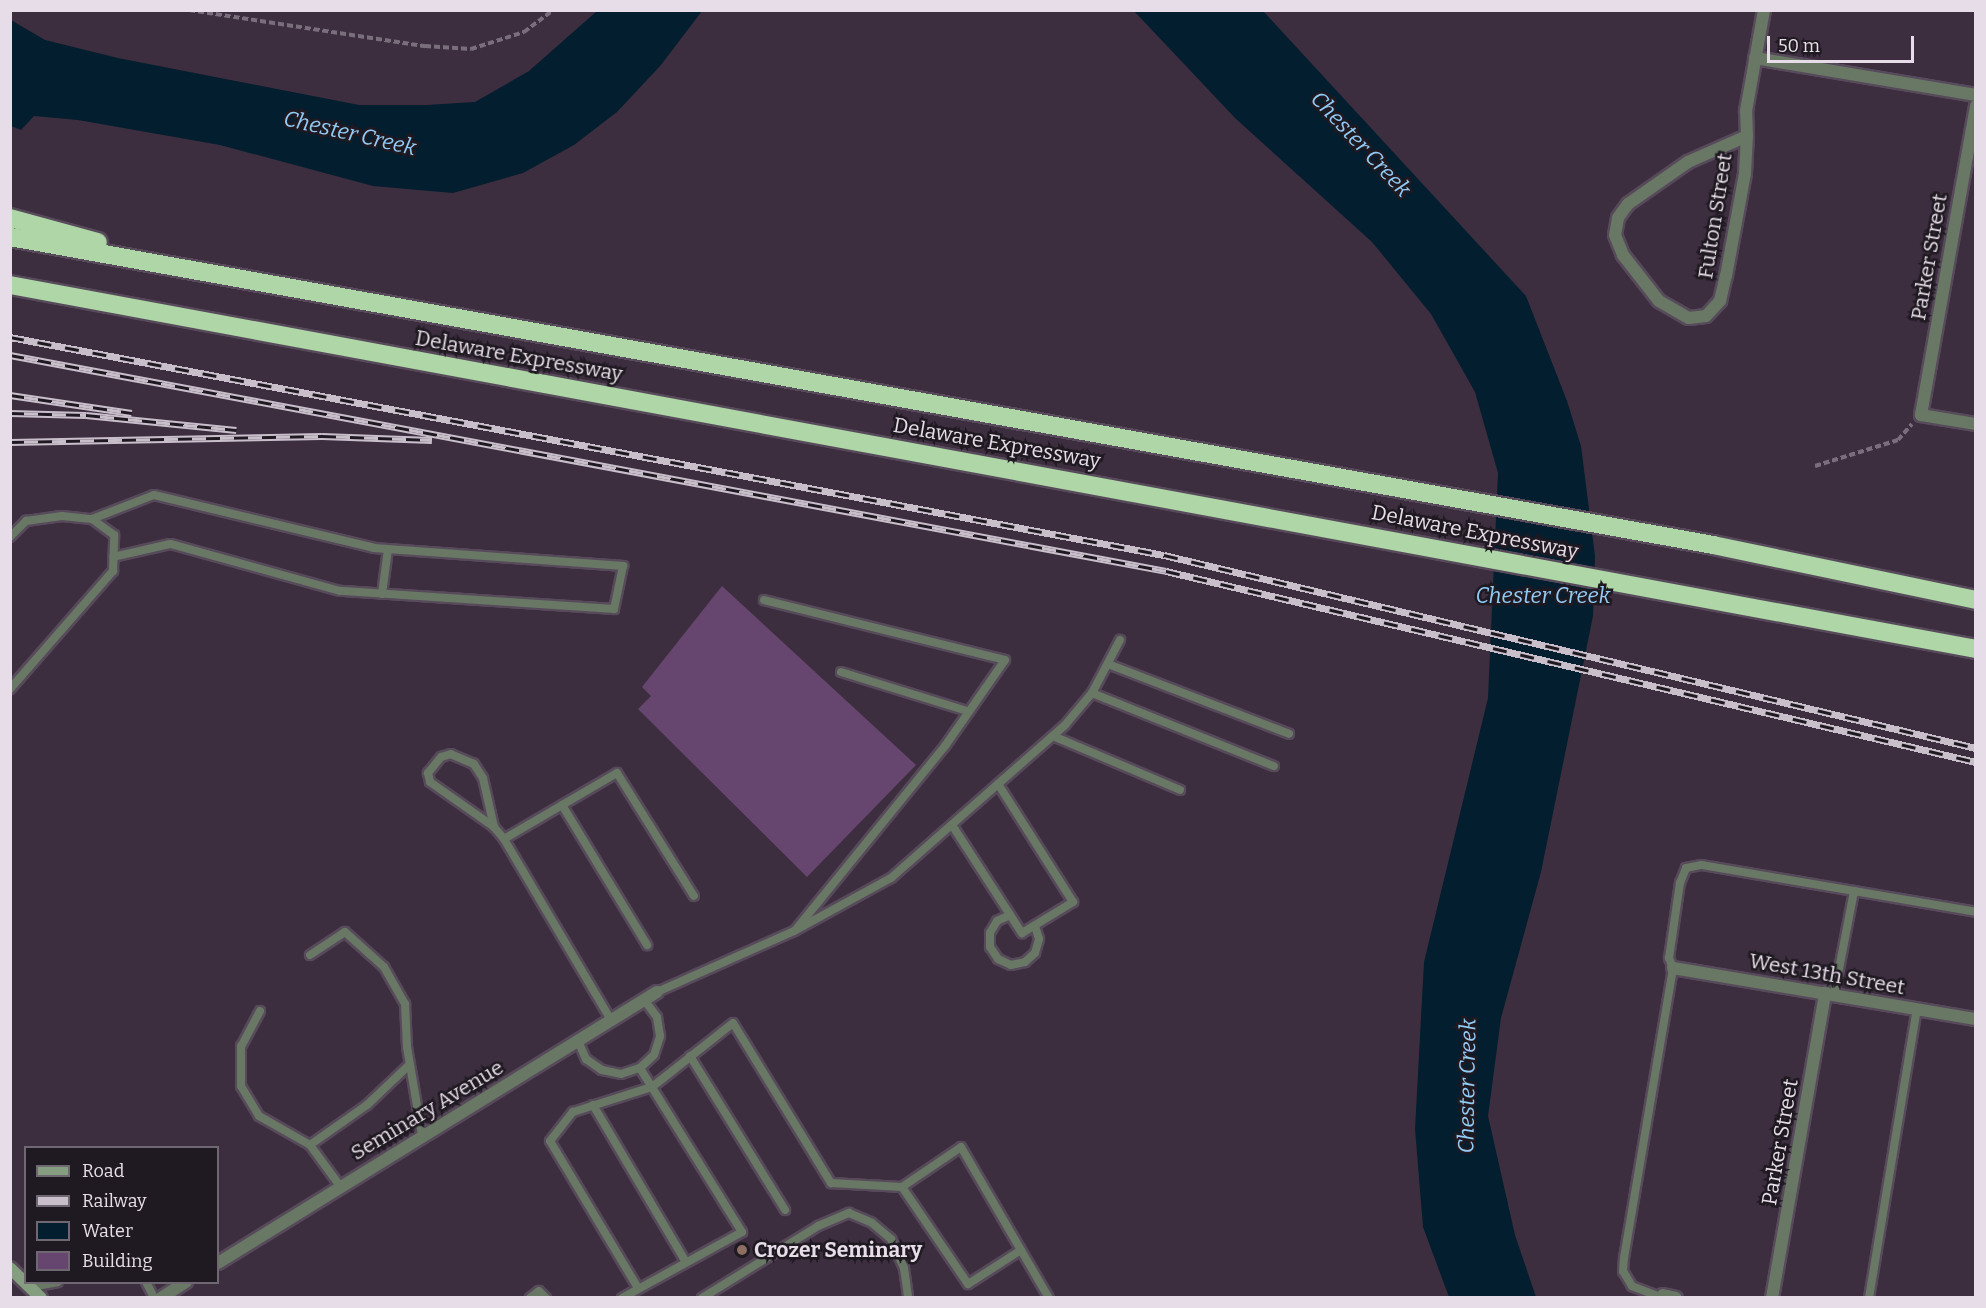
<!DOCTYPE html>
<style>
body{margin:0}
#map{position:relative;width:1986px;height:1308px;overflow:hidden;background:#3c2e3f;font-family:Bitter,serif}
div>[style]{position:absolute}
.water>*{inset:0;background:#031e2f}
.building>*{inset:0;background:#66456e}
.path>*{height:4px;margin-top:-2px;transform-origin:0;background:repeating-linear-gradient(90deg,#7a6d7c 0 6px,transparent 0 9px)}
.roads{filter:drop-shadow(2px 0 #574a5a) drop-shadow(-2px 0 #574a5a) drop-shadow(0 2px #574a5a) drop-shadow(0 -2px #574a5a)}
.lane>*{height:8px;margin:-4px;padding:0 4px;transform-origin:4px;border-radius:4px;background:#687865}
.street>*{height:12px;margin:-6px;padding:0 6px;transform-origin:6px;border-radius:6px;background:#687865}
.secondary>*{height:12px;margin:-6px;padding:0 6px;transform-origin:6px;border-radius:6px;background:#859e7f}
.highway>*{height:18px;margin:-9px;padding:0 9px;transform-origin:9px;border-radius:9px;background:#aed6a6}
.rail>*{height:7px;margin-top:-3.5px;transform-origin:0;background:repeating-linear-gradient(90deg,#1f1921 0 14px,#c8bfcb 0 28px);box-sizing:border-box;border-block:2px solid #c8bfcb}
.dots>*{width:16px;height:16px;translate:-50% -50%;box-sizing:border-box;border:3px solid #1f1921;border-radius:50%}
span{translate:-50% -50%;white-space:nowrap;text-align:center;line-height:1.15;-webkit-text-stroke:5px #1f1921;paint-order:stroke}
.street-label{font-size:21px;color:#e6dde8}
.poi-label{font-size:21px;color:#e6dde8;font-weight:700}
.left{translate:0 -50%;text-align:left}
.water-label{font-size:22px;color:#91ccf7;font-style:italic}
.frame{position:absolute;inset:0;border:12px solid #e6dde8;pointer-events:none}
.legend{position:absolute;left:24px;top:1146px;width:195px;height:138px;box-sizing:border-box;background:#1f1921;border:2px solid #6f6771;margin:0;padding:8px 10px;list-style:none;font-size:18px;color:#e6dde8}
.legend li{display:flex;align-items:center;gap:12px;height:30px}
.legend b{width:30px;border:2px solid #6f6771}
.scale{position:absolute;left:1767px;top:36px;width:147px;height:27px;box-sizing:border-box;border:3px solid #e6dde8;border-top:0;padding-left:8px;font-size:18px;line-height:21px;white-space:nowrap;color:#e6dde8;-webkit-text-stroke:4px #1f1921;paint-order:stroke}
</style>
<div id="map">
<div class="water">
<i style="clip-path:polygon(597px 11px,702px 11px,661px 65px,617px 112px,574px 145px,523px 173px,453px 193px,373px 186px,220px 145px,78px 120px,34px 116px,21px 130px,11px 126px,11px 20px,45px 40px,118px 58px,359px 105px,426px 105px,475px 102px,529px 71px)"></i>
<i style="clip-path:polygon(1134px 11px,1263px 11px,1526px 296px,1567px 401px,1581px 446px,1595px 556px,1593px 616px,1541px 872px,1501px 1018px,1488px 1116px,1515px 1235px,1536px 1297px,1449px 1297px,1423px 1227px,1415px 1129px,1424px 962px,1488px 698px,1498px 473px,1475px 392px,1431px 314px,1372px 242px,1235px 118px)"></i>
</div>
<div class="building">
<i style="clip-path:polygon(722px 586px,916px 765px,807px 877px,638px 709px,651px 696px,642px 687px)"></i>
</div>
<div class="path">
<i style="left:189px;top:10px;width:239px;rotate:8.7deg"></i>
<i style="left:425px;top:46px;width:46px;rotate:3.7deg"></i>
<i style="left:471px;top:49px;width:56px;rotate:-17.8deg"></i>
<i style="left:524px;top:32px;width:36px;rotate:-37deg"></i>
<i style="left:1815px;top:466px;width:87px;rotate:-17.4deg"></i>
<i style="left:1898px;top:440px;width:21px;rotate:-49deg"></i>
</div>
<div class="roads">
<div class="lane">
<i style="left:10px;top:537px;width:23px;rotate:-45deg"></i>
<i style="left:26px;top:521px;width:36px;rotate:-8deg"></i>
<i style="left:62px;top:516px;width:30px;rotate:6deg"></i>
<i style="left:92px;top:519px;width:66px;rotate:-21.2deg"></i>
<i style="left:154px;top:495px;width:226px;rotate:13.5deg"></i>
<i style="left:374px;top:548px;width:250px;rotate:4.1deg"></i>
<i style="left:623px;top:566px;width:44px;rotate:101.8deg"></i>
<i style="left:614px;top:609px;width:275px;rotate:-176.2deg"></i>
<i style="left:340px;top:591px;width:176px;rotate:-164.5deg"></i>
<i style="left:170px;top:544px;width:58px;rotate:167.2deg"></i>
<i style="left:382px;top:594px;width:45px;rotate:-82.4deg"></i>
<i style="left:764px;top:600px;width:248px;rotate:14deg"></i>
<i style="left:1005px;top:660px;width:105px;rotate:124.9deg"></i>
<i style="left:945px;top:746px;width:235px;rotate:129.1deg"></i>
<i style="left:1108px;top:664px;width:194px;rotate:21.1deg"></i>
<i style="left:841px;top:672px;width:132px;rotate:17.2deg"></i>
<i style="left:10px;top:689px;width:157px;rotate:-48.9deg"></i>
<i style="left:113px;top:571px;width:36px;rotate:-88deg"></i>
<i style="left:114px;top:535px;width:27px;rotate:-144deg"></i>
<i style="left:1092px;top:693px;width:196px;rotate:21.9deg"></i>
<i style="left:1053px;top:736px;width:138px;rotate:23deg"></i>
<i style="left:562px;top:805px;width:164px;rotate:58.7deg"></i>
<i style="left:952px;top:825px;width:129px;rotate:57.1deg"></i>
<i style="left:1022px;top:933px;width:60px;rotate:-31.3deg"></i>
<i style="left:1073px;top:902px;width:140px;rotate:-122.4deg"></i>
<i style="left:494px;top:827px;width:50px;rotate:-102.7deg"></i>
<i style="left:483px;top:778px;width:17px;rotate:-123deg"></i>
<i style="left:474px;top:764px;width:25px;rotate:-157deg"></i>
<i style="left:451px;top:754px;width:10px;rotate:163deg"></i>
<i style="left:441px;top:757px;width:21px;rotate:129deg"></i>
<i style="left:428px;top:773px;width:9px;rotate:77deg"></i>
<i style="left:430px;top:782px;width:78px;rotate:35.1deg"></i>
<i style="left:494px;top:827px;width:16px;rotate:50deg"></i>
<i style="left:1010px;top:915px;width:14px;rotate:155deg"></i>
<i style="left:997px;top:921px;width:14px;rotate:120deg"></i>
<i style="left:990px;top:933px;width:14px;rotate:90deg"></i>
<i style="left:990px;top:947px;width:14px;rotate:56deg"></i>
<i style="left:998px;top:959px;width:14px;rotate:25deg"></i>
<i style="left:1011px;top:965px;width:14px;rotate:-12deg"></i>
<i style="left:1025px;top:962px;width:13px;rotate:-42deg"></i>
<i style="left:1035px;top:953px;width:15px;rotate:-74deg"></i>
<i style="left:1039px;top:939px;width:14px;rotate:-107deg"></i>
<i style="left:310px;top:955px;width:42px;rotate:-33.3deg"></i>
<i style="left:345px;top:932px;width:52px;rotate:41.9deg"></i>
<i style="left:384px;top:967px;width:43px;rotate:60.4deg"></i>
<i style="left:405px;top:1004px;width:43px;rotate:87.3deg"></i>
<i style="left:407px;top:1047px;width:89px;rotate:80.3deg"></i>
<i style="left:657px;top:992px;width:150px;rotate:-24deg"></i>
<i style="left:794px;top:931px;width:111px;rotate:-28.7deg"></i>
<i style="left:891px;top:878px;width:232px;rotate:-41.3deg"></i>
<i style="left:1065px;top:725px;width:42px;rotate:-49.8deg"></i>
<i style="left:1092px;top:693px;width:60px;rotate:-62.2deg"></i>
<i style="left:1834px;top:995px;width:106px;rotate:-79.1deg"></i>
<i style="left:260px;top:1011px;width:40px;rotate:118deg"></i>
<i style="left:241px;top:1046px;width:40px;rotate:90deg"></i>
<i style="left:241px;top:1086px;width:35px;rotate:59deg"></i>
<i style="left:259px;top:1116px;width:59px;rotate:29.6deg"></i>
<i style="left:310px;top:1145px;width:51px;rotate:53.8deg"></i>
<i style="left:611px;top:1020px;width:210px;rotate:-120.6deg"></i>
<i style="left:504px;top:839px;width:131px;rotate:-30.3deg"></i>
<i style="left:617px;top:773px;width:145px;rotate:58deg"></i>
<i style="left:578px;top:1041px;width:20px;rotate:66deg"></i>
<i style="left:586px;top:1059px;width:19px;rotate:35deg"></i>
<i style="left:602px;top:1070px;width:19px;rotate:12deg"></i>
<i style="left:621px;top:1074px;width:20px;rotate:-18deg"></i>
<i style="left:640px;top:1068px;width:19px;rotate:-43deg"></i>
<i style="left:654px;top:1055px;width:20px;rotate:-72deg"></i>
<i style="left:660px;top:1036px;width:19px;rotate:-99deg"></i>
<i style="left:657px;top:1017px;width:20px;rotate:-127deg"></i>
<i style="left:690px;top:1056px;width:181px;rotate:58.3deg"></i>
<i style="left:593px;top:1105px;width:182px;rotate:59.4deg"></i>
<i style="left:310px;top:1145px;width:70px;rotate:-35.1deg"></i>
<i style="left:367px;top:1105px;width:59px;rotate:-43.6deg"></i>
<i style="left:1021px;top:1250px;width:63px;rotate:147.3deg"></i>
<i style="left:968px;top:1284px;width:117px;rotate:-124.2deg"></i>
<i style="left:902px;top:1187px;width:71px;rotate:-34.1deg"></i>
<i style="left:961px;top:1147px;width:175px;rotate:59.8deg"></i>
<i style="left:146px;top:1282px;width:18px;rotate:63deg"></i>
<i style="left:31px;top:1287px;width:27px;rotate:-10deg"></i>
<i style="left:638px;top:1288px;width:171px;rotate:-120.9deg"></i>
<i style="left:550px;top:1141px;width:37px;rotate:-52deg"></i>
<i style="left:573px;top:1112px;width:83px;rotate:-17.6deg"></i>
<i style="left:652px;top:1087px;width:103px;rotate:-38.3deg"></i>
<i style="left:733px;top:1023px;width:188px;rotate:58.5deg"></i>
<i style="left:831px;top:1183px;width:71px;rotate:3.2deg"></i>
<i style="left:530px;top:1298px;width:11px;rotate:-38deg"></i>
<i style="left:539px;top:1291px;width:10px;rotate:45deg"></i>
<i style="left:622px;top:1298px;width:137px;rotate:-28.8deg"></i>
<i style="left:742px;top:1232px;width:193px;rotate:-121.9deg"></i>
<i style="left:702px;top:1298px;width:137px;rotate:-31.8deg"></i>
<i style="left:818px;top:1226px;width:34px;rotate:-23deg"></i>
<i style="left:849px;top:1213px;width:25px;rotate:23deg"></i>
<i style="left:872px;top:1223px;width:25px;rotate:40deg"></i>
<i style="left:891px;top:1239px;width:32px;rotate:66deg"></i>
<i style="left:904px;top:1268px;width:30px;rotate:82deg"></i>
<i style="left:1663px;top:1298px;width:33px;rotate:-159deg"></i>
<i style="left:1632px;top:1286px;width:17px;rotate:-121deg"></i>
<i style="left:1623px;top:1271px;width:13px;rotate:-86deg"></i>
<i style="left:1624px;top:1258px;width:294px;rotate:-80.4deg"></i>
<i style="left:1673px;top:968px;width:11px;rotate:-112deg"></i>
<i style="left:1669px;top:958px;width:76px;rotate:-81.7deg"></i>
<i style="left:1680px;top:883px;width:16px;rotate:-68deg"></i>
<i style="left:1686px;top:868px;width:16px;rotate:-11deg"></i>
<i style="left:1702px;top:865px;width:278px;rotate:9.7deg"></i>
<i style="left:1869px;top:1298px;width:293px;rotate:-80.6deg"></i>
</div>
<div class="street">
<i style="left:1755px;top:58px;width:224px;rotate:9.5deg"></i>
<i style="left:1976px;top:106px;width:314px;rotate:100.1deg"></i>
<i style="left:1921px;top:415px;width:56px;rotate:9.3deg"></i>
<i style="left:1747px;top:136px;width:64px;rotate:156.2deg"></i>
<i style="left:1688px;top:162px;width:73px;rotate:145deg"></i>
<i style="left:1628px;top:204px;width:17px;rotate:126deg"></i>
<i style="left:1618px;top:218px;width:17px;rotate:100deg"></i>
<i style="left:1615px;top:235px;width:22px;rotate:68deg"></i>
<i style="left:1623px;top:255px;width:58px;rotate:52deg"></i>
<i style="left:1659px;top:301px;width:34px;rotate:30deg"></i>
<i style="left:1689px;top:318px;width:17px;rotate:-7deg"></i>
<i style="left:1706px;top:316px;width:21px;rotate:-47deg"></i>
<i style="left:1720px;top:301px;width:26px;rotate:-77deg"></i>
<i style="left:1726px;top:276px;width:105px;rotate:-79.5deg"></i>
<i style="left:1745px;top:173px;width:37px;rotate:-87deg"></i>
<i style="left:1747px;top:136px;width:25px;rotate:-92deg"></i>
<i style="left:1746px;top:111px;width:103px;rotate:-79.9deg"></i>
<i style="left:1673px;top:968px;width:307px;rotate:9.6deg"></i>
<i style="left:218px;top:1263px;width:516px;rotate:-31.69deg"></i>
<i style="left:1663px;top:1295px;width:13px;rotate:13deg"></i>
<i style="left:161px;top:1298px;width:30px;rotate:-33deg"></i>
<i style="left:1772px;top:1298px;width:310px;rotate:-80.1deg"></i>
</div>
<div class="secondary">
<i style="left:10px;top:1268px;width:43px;rotate:44.1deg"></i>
</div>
<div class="highway">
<i style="left:10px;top:218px;width:91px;rotate:15.3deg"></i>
<i style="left:10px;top:237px;width:1731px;rotate:10.25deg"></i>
<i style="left:1713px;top:545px;width:269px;rotate:11.8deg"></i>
<i style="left:10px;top:285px;width:1999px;rotate:10.49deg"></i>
</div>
</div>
<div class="rail">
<i style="left:10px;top:337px;width:1174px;rotate:10.7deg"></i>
<i style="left:1164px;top:555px;width:835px;rotate:13.37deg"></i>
<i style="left:10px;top:355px;width:1176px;rotate:10.58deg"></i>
<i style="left:1166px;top:571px;width:832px;rotate:13.27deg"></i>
<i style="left:10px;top:395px;width:123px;rotate:8.4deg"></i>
<i style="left:10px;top:413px;width:76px;rotate:1.5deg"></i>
<i style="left:86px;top:415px;width:151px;rotate:5.7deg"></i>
<i style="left:10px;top:442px;width:312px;rotate:-1.1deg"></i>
<i style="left:322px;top:436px;width:110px;rotate:2.1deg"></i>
</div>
<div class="dots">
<i style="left:742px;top:1250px;background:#8d6e63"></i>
</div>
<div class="street-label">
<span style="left:1715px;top:216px;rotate:-81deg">Fulton Street</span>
<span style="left:1929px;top:257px;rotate:-80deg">Parker Street</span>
<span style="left:519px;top:356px;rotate:10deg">Delaware Expressway</span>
<span style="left:997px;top:443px;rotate:10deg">Delaware Expressway</span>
<span style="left:1475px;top:532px;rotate:11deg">Delaware Expressway</span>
<span style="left:1827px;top:974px;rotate:10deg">West 13th Street</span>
<span style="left:427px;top:1110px;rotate:-31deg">Seminary Avenue</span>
<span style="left:1780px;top:1142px;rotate:-80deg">Parker Street</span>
</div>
<div class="poi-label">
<span class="left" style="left:754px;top:1250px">Crozer Seminary</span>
</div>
<div class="water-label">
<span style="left:350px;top:133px;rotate:13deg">Chester Creek</span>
<span style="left:1361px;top:144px;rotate:47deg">Chester Creek</span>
<span style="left:1543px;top:596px">Chester Creek</span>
<span style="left:1467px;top:1086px;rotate:-89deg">Chester Creek</span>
</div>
<div class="frame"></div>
<ul class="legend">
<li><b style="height:8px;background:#859e7f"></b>Road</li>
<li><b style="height:8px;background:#c8bfcb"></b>Railway</li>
<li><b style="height:16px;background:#031e2f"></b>Water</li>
<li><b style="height:16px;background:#66456e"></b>Building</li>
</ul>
<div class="scale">50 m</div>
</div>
